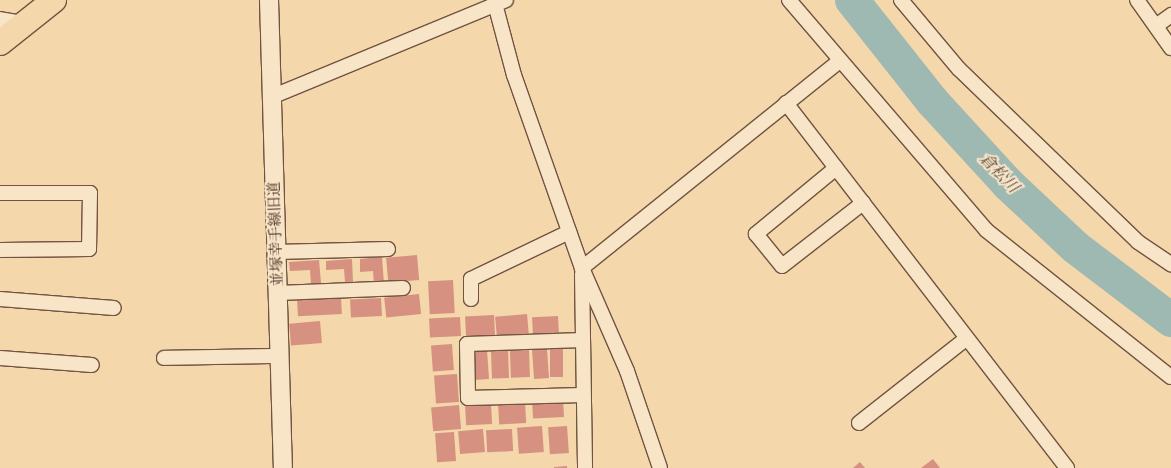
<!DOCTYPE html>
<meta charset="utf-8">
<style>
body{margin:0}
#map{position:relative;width:1171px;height:468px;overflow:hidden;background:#f4d7aa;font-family:Alegreya,"Noto Serif JP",serif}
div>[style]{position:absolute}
.river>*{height:34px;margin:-17px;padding:0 17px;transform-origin:17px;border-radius:17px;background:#9eb8b2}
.building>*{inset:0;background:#d69180;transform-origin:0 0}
.roads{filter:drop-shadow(1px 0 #715441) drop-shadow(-1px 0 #715441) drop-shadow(0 1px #715441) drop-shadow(0 -1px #715441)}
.minor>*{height:14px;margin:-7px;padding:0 7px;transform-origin:7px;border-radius:7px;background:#f8e5c8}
.tertiary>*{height:18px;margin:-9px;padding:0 9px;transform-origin:9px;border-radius:9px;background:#f8e5c8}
.trunk>*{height:24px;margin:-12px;padding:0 12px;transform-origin:12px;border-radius:12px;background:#f4d7aa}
span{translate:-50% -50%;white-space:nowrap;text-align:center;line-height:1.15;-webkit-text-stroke:4px #f8e5c8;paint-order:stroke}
.street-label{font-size:15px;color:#45281e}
.water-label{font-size:16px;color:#5b4c43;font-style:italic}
</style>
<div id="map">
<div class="river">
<i style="left:852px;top:0;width:129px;rotate:51.6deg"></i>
<i style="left:932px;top:101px;width:113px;rotate:47.5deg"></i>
<i style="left:1008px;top:184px;width:92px;rotate:43.2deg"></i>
<i style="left:1075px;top:247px;width:121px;rotate:37.2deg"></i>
</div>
<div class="building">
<i style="left:417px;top:255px;width:25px;height:31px;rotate:85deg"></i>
<i style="clip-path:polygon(382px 257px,384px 284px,374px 285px,373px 271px,360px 272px,360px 259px)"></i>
<i style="clip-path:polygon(352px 259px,353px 282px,345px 282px,344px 269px,326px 270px,326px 261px)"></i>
<i style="clip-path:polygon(319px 260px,321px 283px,311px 284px,310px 270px,290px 271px,289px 262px)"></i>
<i style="left:453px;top:280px;width:33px;height:25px;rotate:87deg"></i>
<i style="left:419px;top:294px;width:20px;height:35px;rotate:84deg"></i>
<i style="left:341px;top:297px;width:17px;height:44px;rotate:87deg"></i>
<i style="left:381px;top:298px;width:18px;height:31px;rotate:87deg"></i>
<i style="left:527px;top:314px;width:22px;height:32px;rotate:85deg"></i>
<i style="left:494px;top:315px;width:21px;height:29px;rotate:87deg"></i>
<i style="left:558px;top:316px;width:20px;height:26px;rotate:87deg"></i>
<i style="left:460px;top:317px;width:19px;height:31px;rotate:87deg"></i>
<i style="left:320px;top:321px;width:22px;height:31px;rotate:85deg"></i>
<i style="left:452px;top:344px;width:26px;height:21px;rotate:86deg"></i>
<i style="left:547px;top:349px;width:29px;height:15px;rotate:86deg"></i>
<i style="left:550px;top:349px;width:13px;height:28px"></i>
<i style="left:487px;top:350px;width:29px;height:19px;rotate:86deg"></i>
<i style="left:508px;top:350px;width:28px;height:17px;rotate:88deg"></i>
<i style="left:529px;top:350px;width:27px;height:19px;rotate:88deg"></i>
<i style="left:457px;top:374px;width:28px;height:23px;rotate:86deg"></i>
<i style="left:563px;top:398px;width:19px;height:31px;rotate:87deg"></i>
<i style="left:525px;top:401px;width:22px;height:27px;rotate:87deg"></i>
<i style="left:491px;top:403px;width:21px;height:26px;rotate:87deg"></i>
<i style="left:459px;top:405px;width:24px;height:28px;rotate:85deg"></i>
<i style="left:542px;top:426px;width:26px;height:25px;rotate:86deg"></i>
<i style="left:567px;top:426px;width:27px;height:19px;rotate:86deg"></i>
<i style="left:483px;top:429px;width:23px;height:25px;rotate:85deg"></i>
<i style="left:512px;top:429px;width:22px;height:26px;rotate:87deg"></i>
<i style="left:454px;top:432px;width:29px;height:19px;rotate:86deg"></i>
<i style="clip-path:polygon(933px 459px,940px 468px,921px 468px)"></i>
<i style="clip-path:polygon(860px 462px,865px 468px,853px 468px)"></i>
<i style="clip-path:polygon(567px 466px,567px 468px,554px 468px,554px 467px)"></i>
</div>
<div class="roads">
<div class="minor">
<i style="left:494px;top:0;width:78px;rotate:75.1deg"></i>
<i style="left:514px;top:75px;width:205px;rotate:70.6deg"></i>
<i style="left:582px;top:268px;width:112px;rotate:66.4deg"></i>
<i style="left:627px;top:371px;width:102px;rotate:71.2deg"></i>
<i style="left:789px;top:0;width:303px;rotate:49.4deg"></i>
<i style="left:986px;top:230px;width:236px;rotate:38.5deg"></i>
<i style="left:901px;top:0;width:90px;rotate:50deg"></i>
<i style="left:959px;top:69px;width:249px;rotate:44deg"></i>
<i style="left:1138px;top:242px;width:40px;rotate:34deg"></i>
<i style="left:1137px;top:0;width:59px;rotate:54.7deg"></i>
<i style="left:1156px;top:26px;width:19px;rotate:-36deg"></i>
<i style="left:271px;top:97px;width:254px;rotate:-22.4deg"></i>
<i style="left:786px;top:103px;width:461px;rotate:52.4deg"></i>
<i style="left:836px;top:168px;width:104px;rotate:140.5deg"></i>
<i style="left:756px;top:234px;width:41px;rotate:50.9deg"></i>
<i style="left:782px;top:266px;width:103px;rotate:-37.9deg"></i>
<i style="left:0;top:193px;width:90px"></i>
<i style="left:90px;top:193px;width:56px;rotate:91deg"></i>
<i style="left:89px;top:249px;width:89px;rotate:179.4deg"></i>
<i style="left:276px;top:252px;width:112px;rotate:-1.5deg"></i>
<i style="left:582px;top:268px;width:329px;rotate:-38.8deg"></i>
<i style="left:582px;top:274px;width:194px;rotate:89.1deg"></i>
<i style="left:278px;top:293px;width:125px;rotate:-2.3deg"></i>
<i style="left:0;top:299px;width:114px;rotate:4.5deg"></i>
<i style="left:471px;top:299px;width:20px;rotate:-90deg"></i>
<i style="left:471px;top:279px;width:109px;rotate:-25.6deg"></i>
<i style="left:583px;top:340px;width:116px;rotate:178deg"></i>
<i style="left:467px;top:344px;width:54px;rotate:88.9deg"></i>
<i style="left:468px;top:398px;width:115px;rotate:-1.5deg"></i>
<i style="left:0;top:358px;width:92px;rotate:4.4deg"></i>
<i style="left:164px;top:358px;width:115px;rotate:-1deg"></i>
<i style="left:859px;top:423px;width:137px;rotate:-38.2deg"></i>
</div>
<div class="tertiary">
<i style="left:269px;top:0;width:468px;rotate:88.3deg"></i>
<i style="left:0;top:21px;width:22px;rotate:10deg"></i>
</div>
<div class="trunk">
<i style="left:0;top:43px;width:69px;rotate:-38.5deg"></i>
</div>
</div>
<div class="street-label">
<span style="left:276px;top:234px;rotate:-92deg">並塚幸手線旧道</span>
</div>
<div class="water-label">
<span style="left:999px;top:173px;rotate:46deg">倉松川</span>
</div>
</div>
